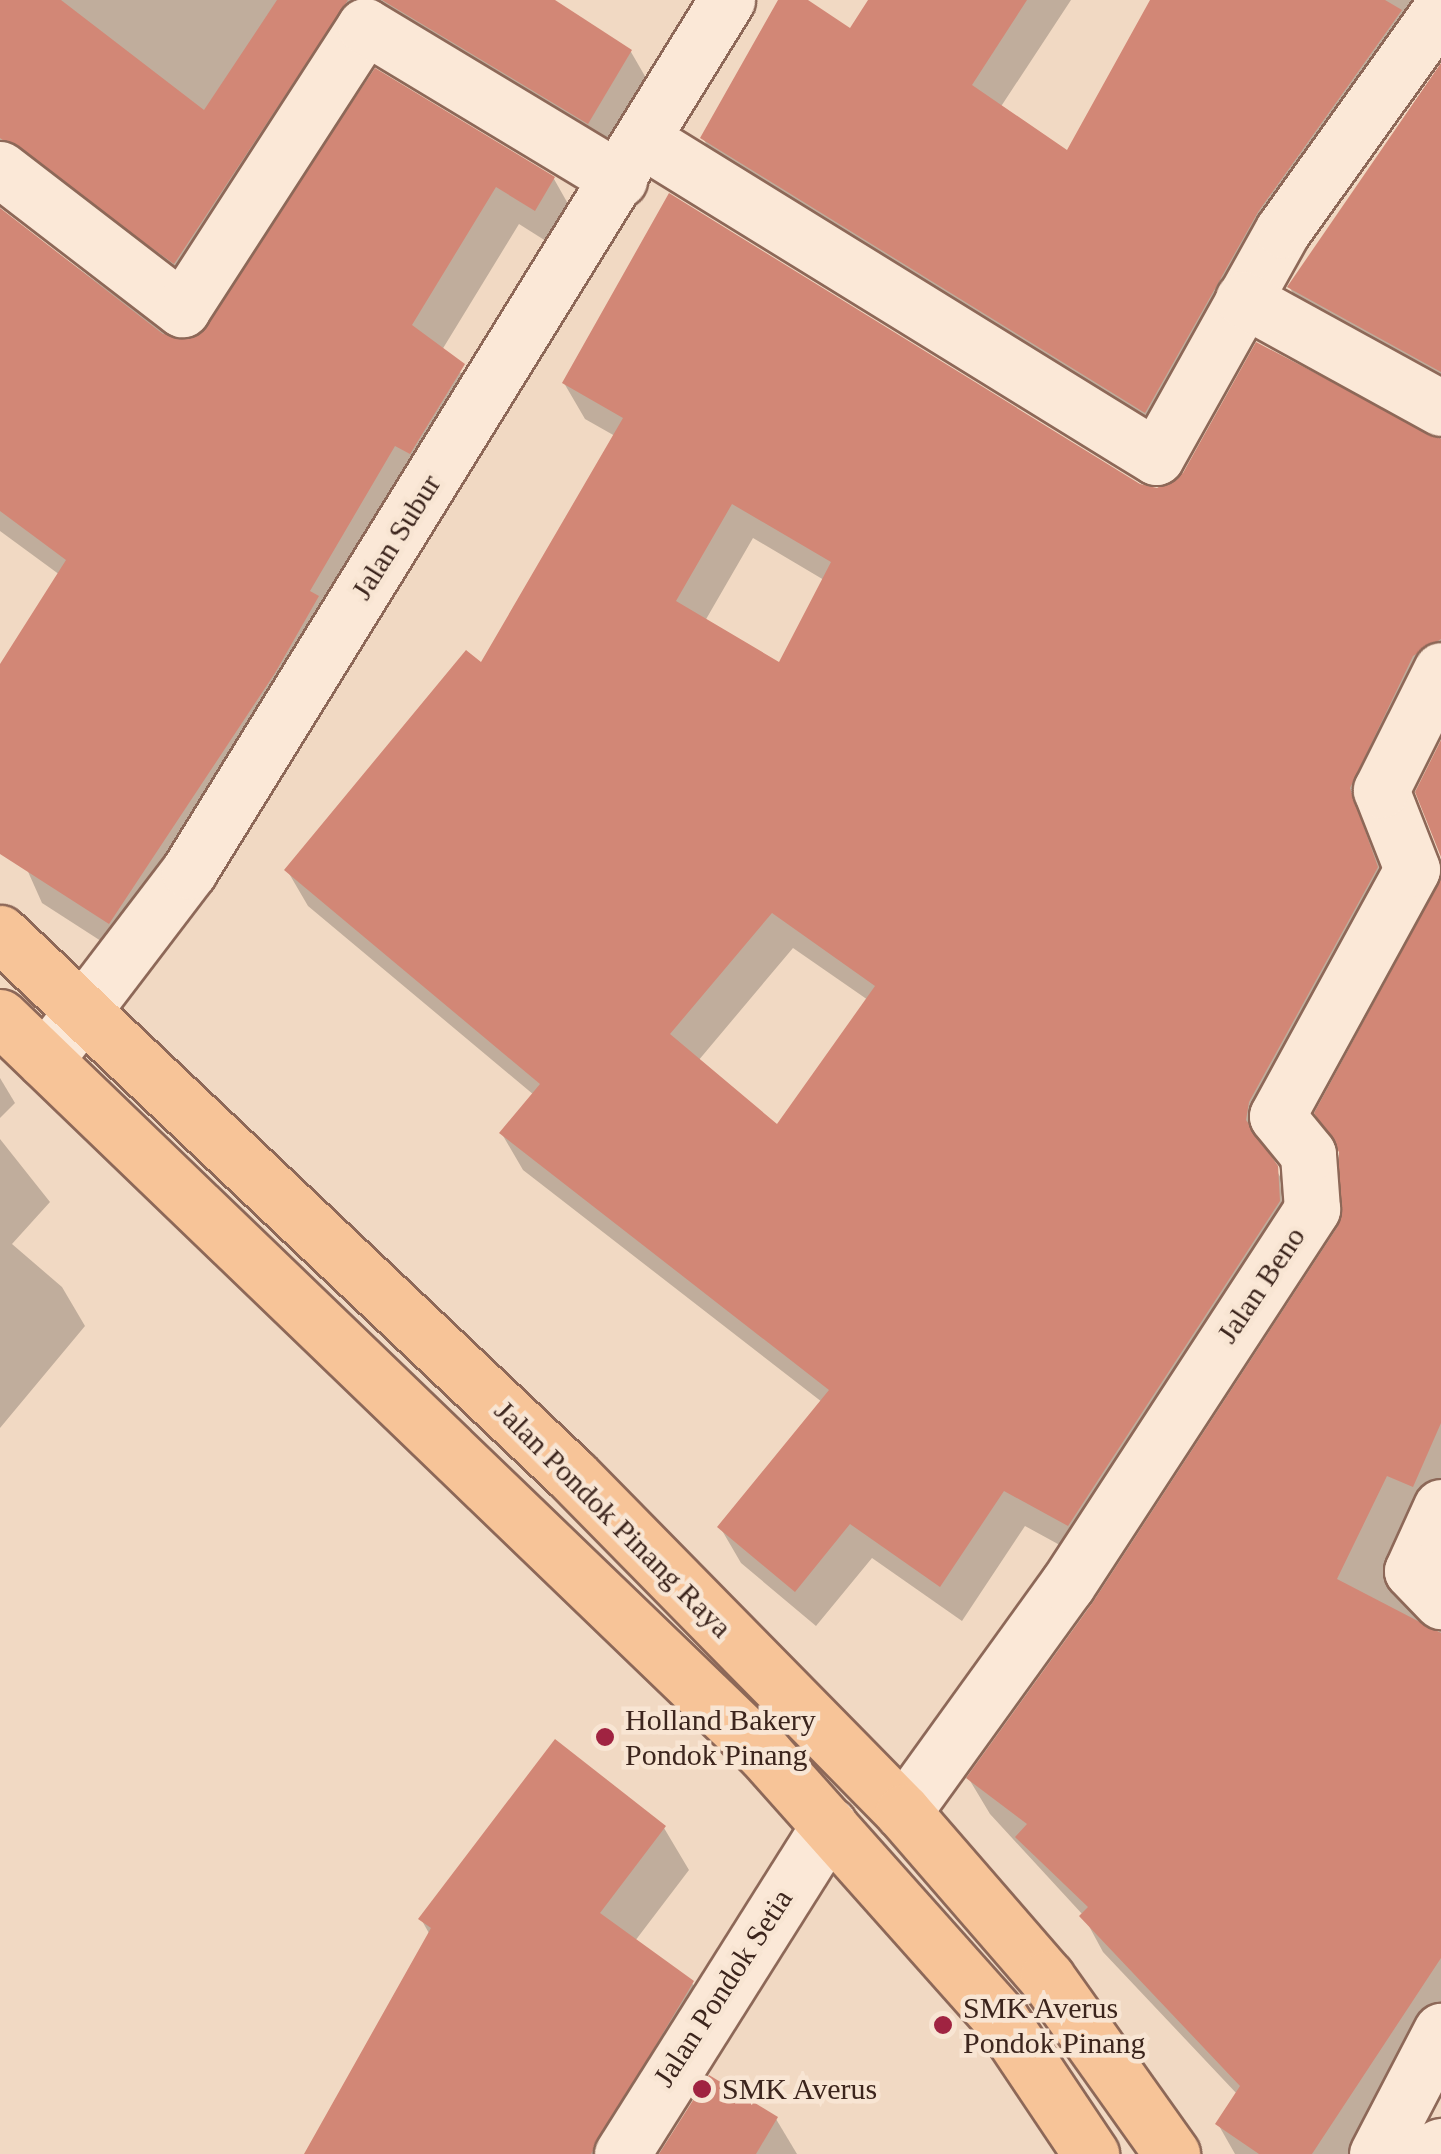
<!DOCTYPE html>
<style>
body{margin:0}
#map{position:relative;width:1441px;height:2154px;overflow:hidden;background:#f1d9c3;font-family:"Times New Roman",serif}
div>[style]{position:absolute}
.shadow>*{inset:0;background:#0003}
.building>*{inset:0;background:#d28776}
.roads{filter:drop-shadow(2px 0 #8d6858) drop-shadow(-2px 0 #8d6858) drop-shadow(0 2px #8d6858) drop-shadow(0 -2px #8d6858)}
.minor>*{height:55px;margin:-27.5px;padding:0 27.5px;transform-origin:27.5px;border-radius:27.5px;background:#fbe8d7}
.major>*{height:55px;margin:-27.5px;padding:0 27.5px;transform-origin:27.5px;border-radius:27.5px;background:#f7c498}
.dots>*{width:28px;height:28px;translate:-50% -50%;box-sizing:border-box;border:5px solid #f8e5d3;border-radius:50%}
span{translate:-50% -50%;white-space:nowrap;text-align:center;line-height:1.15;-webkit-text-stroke:9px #f8e5d3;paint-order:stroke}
.street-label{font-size:30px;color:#3c251d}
.poi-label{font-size:30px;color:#3c251d}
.left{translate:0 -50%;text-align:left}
</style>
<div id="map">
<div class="shadow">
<i style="clip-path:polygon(60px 0,551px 0,631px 52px,653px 90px,610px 161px,388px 32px,197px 300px,0 187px,0 97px)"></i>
<i style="clip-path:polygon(781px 0,804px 0,851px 31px,871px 0,1071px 0,1000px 108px,1068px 154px,1159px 0,1441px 0,1166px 447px,723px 174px,703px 138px)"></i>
<i style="clip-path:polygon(1441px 68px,1441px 395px,1310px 323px,1290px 288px)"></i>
<i style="clip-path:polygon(376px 72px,554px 179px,576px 218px,557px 248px,519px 224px,442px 350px,486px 404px,132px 961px,42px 903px,0 809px,0 668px,60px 575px,0 531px,0 211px,180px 343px,210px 328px)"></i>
<i style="clip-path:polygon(evenodd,564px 383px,1157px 491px,1441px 437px,1441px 684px,1372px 814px,1397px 904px,1266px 1153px,1297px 1205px,1089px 1561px,1025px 1526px,962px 1621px,872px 1558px,816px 1626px,741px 1563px,720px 1527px,822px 1402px,523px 1170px,502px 1134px,534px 1095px,308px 906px,287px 870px,482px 666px,615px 436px,585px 419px,564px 383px,753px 538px,824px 580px,780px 666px,705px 621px,753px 538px,564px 383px,793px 948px,868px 1000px,778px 1127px,698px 1061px,793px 948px)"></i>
<i style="clip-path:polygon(1441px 886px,1441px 1524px,1404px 1604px,1431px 1633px,1441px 1631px,1441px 2024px,1355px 2154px,1235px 2154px,1218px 2124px,1238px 2095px,1103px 1952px,1083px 1915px,990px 1814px,969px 1779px,1095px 1604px,1341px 1226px)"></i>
<i style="clip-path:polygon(0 1078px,15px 1103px,0 1118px)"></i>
<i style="clip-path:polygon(0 1139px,50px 1202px,12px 1244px,62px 1287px,85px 1326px,0 1428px)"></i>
<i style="clip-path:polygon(664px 1828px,689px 1870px,635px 1941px,692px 1983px,717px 2026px,636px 2154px,311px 2154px,430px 1935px,421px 1919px)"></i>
<i style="clip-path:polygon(709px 2078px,776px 2119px,797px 2154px,659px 2154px)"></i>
</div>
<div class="building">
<i style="clip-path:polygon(0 0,61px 0,204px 110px,277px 0,348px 0,174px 264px,0 138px)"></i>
<i style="clip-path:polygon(382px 0,555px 0,632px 50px,588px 124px)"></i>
<i style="clip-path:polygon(778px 0,808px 0,850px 28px,868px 0,1027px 0,972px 85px,1067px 150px,1150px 0,1385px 0,1402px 10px,1258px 212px,1145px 413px,700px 138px)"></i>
<i style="clip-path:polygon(1441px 63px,1441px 372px,1287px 287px)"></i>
<i style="clip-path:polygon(375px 68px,555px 177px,535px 211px,496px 187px,412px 325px,465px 364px,410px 454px,395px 446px,310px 591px,319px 596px,275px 673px,109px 924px,0 854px,0 664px,66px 560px,0 511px,0 208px,163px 334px,194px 338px)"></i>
<i style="clip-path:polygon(evenodd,669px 193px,1140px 484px,1157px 488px,1183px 473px,1256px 342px,1441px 439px,1441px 639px,1413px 656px,1350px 788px,1378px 867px,1249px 1102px,1246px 1120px,1278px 1166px,1280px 1201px,1068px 1526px,1004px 1491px,940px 1587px,850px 1524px,795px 1592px,717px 1527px,829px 1390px,499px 1133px,540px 1084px,284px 870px,466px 650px,481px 662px,623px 418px,562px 383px,669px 193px,732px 504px,831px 562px,779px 662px,676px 601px,732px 504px,669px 193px,772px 913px,875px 986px,777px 1124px,670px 1034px,772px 913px)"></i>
<i style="clip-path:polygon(1441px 740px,1441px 857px,1415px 792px)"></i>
<i style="clip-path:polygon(1441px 879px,1441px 1423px,1413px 1487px,1387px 1476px,1337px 1579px,1441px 1633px,1441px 1958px,1312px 2154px,1259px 2154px,1215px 2124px,1240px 2086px,1079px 1916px,1088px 1907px,1015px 1837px,1027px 1824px,966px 1778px,1093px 1602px,1338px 1226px,1339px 1152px,1314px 1113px)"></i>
<i style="clip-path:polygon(555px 1739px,666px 1826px,600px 1913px,694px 1981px,591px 2154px,304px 2154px,431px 1928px,418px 1919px)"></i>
<i style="clip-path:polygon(709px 2075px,778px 2117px,756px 2154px,659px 2154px)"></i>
</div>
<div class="roads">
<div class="minor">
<i style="left:643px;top:140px;width:603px;rotate:31.71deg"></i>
<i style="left:1156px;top:457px;width:260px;rotate:-60.8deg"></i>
<i style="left:1283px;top:230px;width:272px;rotate:-54.4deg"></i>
<i style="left:0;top:169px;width:230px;rotate:37.6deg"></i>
<i style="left:182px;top:309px;width:337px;rotate:-57.1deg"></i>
<i style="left:365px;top:26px;width:297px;rotate:31.1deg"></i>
<i style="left:1243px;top:299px;width:226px;rotate:28.8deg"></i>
<i style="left:45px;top:1060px;width:238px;rotate:-52.7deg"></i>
<i style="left:189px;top:871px;width:1024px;rotate:-58.3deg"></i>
<i style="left:1441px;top:1507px;width:70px;rotate:114.4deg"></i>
<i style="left:1412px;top:1571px;width:42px;rotate:46deg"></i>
<i style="left:903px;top:1812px;width:280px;rotate:-54.2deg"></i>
<i style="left:1067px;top:1585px;width:449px;rotate:-56.9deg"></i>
<i style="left:1312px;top:1209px;width:55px;rotate:-94.2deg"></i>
<i style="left:1308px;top:1154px;width:49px;rotate:-129.2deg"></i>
<i style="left:1277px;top:1116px;width:281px;rotate:-61.3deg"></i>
<i style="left:1412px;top:869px;width:85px;rotate:-111.4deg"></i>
<i style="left:1381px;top:790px;width:134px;rotate:-63.4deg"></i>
<i style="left:622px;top:2154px;width:389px;rotate:-57.8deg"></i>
<i style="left:1377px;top:2154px;width:139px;rotate:-62.5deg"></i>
<i style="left:1425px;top:2154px;width:18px;rotate:-27deg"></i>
</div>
<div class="major">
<i style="left:0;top:933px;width:788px;rotate:43.46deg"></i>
<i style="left:572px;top:1475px;width:472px;rotate:45.5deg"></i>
<i style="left:903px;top:1812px;width:220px;rotate:49.1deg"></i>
<i style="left:1047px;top:1978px;width:216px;rotate:54.6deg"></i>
<i style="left:0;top:1017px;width:1062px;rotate:43.93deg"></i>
<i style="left:765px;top:1754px;width:353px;rotate:48.3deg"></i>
<i style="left:1000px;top:2018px;width:164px;rotate:56.2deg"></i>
</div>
</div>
<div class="dots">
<i style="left:605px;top:1737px;background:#a02341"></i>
<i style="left:943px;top:2025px;background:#a02341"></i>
<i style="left:702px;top:2089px;background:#a02341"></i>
</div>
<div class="street-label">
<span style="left:396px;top:537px;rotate:-58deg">Jalan Subur</span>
<span style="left:1261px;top:1285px;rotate:-56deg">Jalan Beno</span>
<span style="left:613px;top:1519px;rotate:45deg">Jalan Pondok Pinang Raya</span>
<span style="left:723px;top:1988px;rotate:-57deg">Jalan Pondok Setia</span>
</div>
<div class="poi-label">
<span class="left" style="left:625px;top:1737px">Holland Bakery<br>Pondok Pinang</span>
<span class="left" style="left:963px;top:2025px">SMK Averus<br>Pondok Pinang</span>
<span class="left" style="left:722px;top:2089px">SMK Averus</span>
</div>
</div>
